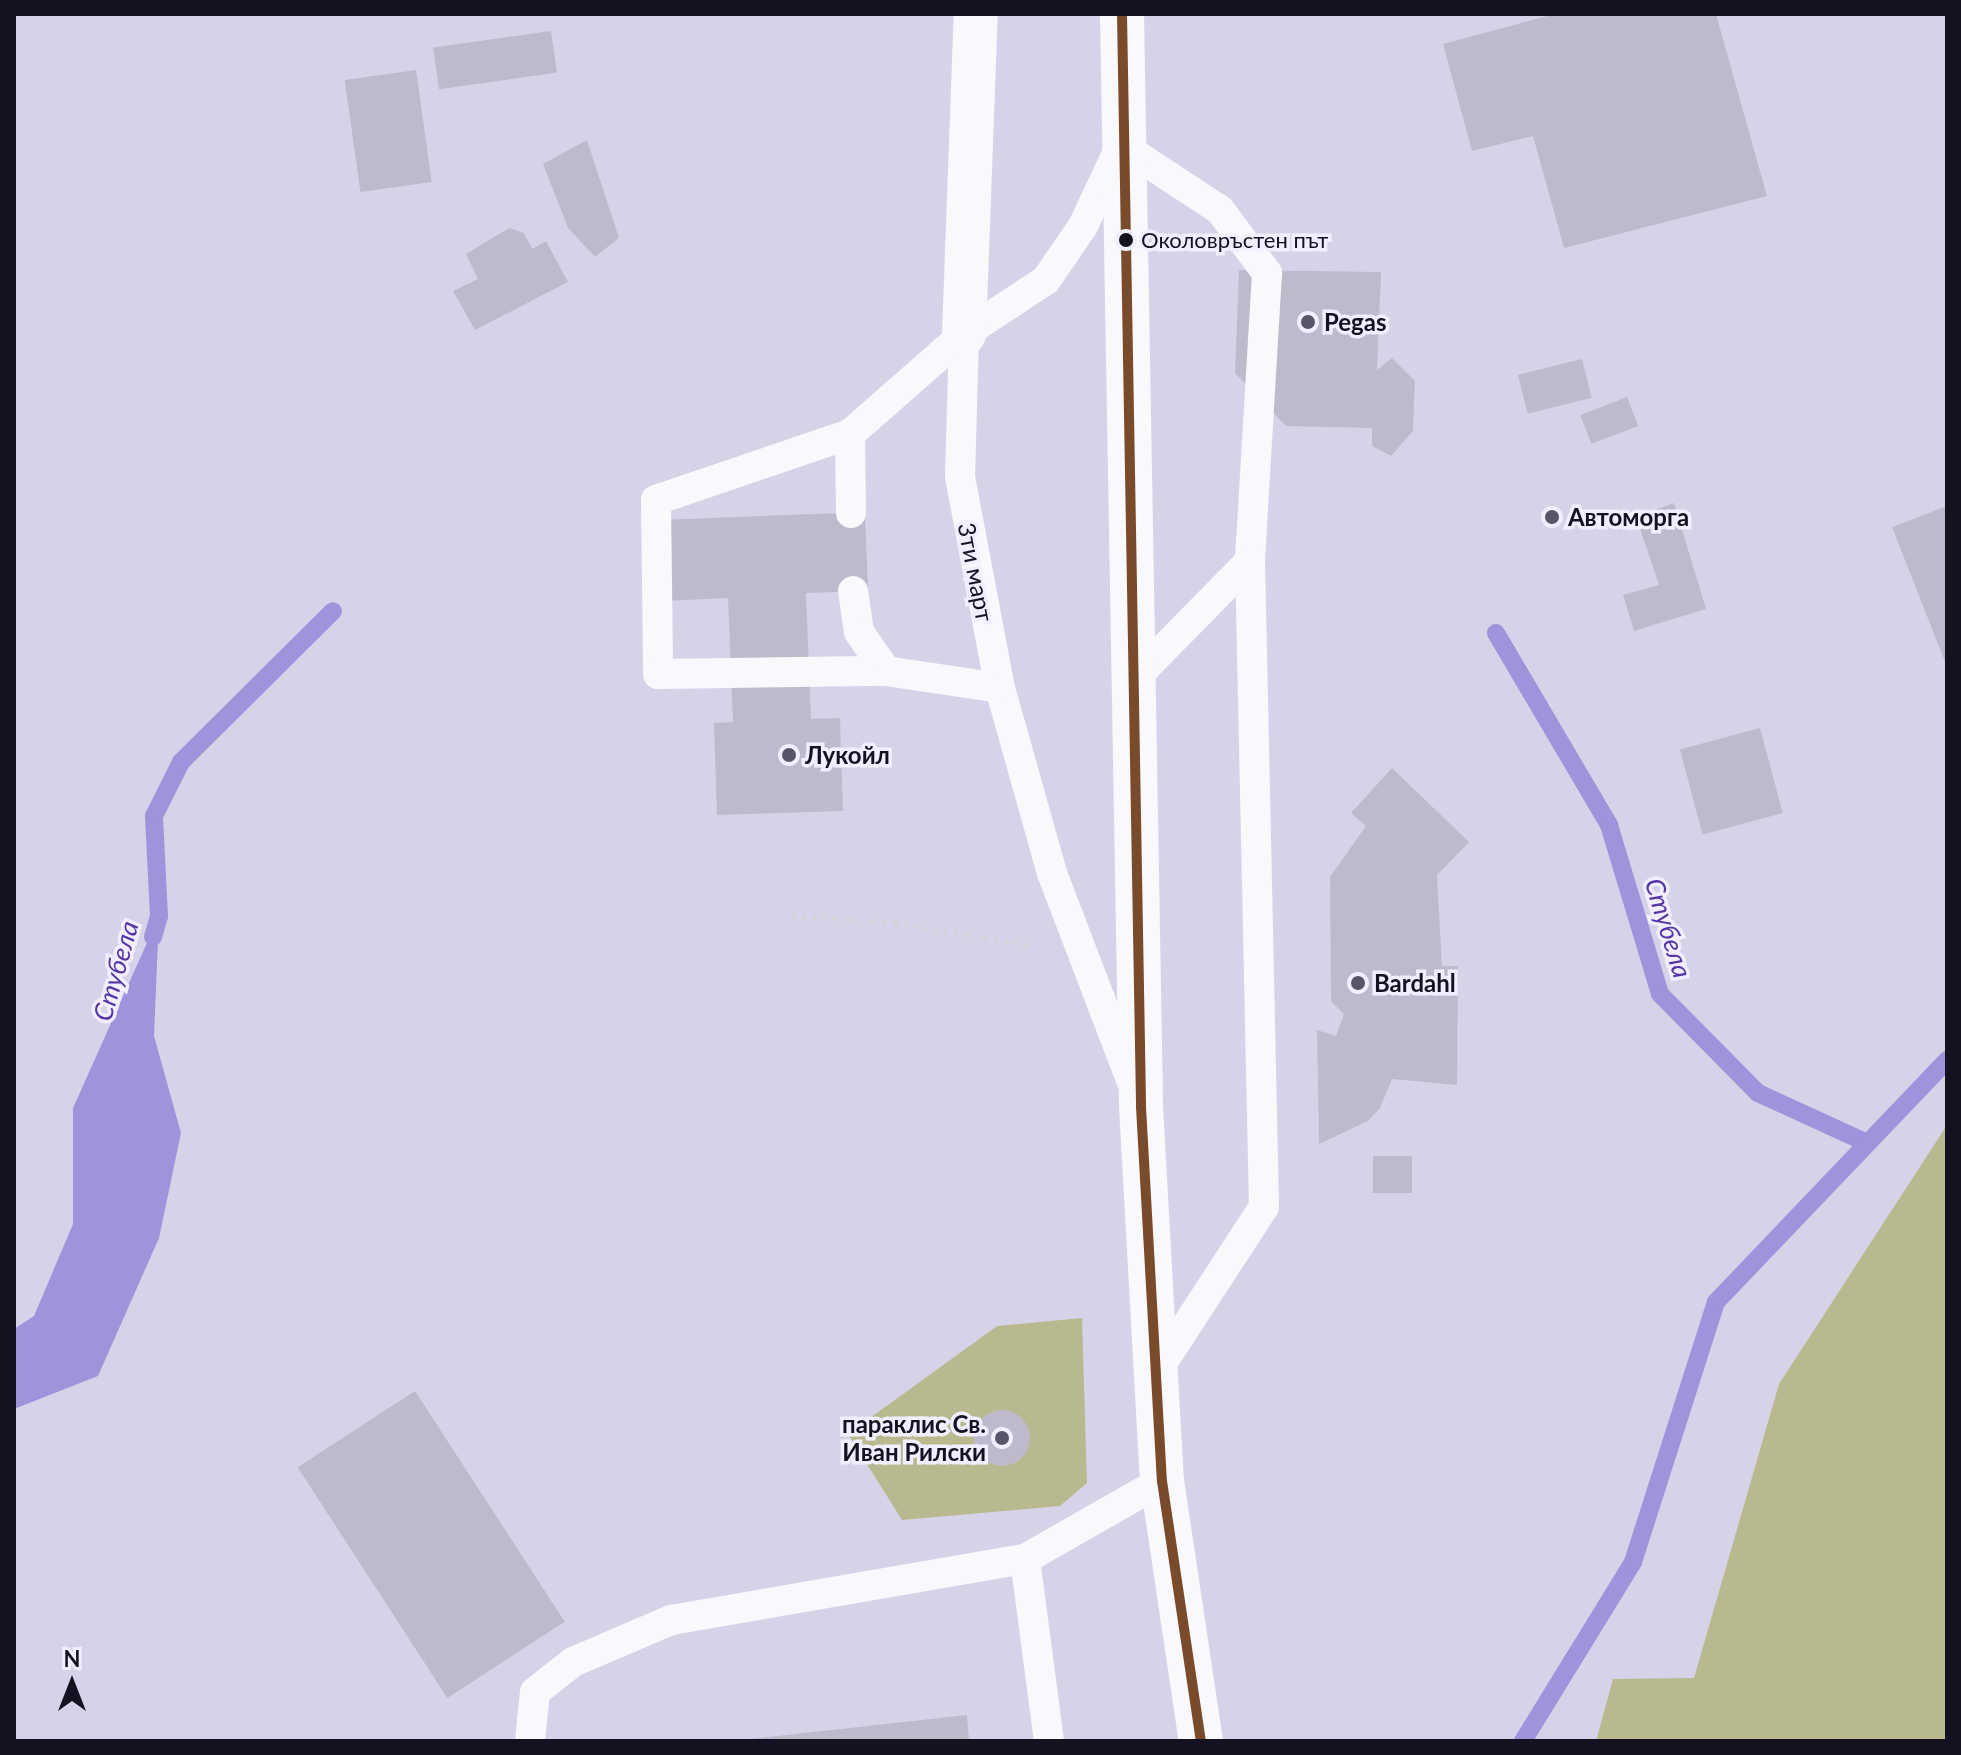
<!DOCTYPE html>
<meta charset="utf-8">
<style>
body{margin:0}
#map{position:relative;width:1961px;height:1755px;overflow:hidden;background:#d6d3e9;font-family:Lato,sans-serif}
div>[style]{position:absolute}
.green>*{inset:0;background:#b9b98f}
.water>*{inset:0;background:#a093dc}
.stream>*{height:18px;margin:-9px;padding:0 9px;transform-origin:9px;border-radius:9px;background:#a093dc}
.building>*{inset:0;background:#bfbacb;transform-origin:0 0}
.round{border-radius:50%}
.path>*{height:5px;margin-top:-2.5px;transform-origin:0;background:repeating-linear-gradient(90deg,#d3d2d9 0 4px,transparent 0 10px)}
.service>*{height:30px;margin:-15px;padding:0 15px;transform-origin:15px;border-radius:15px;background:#f9f8fc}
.minor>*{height:44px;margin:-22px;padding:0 22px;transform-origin:22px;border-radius:22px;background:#f9f8fc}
.trunk>*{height:44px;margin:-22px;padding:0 22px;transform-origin:22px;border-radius:22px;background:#f9f8fc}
.bus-1>*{height:10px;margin:-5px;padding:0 5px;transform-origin:5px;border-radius:5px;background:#7a4b2a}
.dots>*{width:22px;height:22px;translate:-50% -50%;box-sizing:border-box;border:4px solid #f0eeff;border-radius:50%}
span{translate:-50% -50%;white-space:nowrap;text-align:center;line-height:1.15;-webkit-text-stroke:7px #f0eeff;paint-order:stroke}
.bus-label{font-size:22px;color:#141220}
.left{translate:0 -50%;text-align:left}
.poi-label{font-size:24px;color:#141220;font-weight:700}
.right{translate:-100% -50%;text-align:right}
.street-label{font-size:24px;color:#141220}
.water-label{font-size:26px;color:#5534a5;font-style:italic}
.frame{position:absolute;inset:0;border:16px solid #141220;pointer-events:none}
.north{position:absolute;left:32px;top:1643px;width:80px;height:80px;-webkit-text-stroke:6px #f0eeff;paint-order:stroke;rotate:0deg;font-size:22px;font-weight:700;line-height:32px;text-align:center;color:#141220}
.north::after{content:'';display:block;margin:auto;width:28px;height:36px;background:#141220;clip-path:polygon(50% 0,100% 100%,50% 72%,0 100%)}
</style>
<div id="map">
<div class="green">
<i style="clip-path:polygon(1947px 1125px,1947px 1741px,1596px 1741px,1613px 1679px,1694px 1678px,1779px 1384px)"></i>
<i style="clip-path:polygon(1082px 1318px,1087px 1483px,1060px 1506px,902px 1520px,848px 1434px,997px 1326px)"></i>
</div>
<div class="water">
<i style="clip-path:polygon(159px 916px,154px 1036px,181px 1133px,159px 1238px,98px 1376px,14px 1409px,14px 1329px,34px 1316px,73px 1224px,73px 1108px)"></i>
</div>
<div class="stream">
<i style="left:1496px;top:633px;width:223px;rotate:59.5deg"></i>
<i style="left:1609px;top:825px;width:177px;rotate:73.2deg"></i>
<i style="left:1660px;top:994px;width:139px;rotate:45.3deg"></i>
<i style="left:1758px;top:1093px;width:120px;rotate:24.6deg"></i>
<i style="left:153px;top:937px;width:22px;rotate:-74deg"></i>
<i style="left:159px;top:916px;width:100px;rotate:-92.9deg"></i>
<i style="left:154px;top:816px;width:60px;rotate:-63.4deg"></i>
<i style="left:181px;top:762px;width:214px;rotate:-44.8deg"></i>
<i style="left:1523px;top:1741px;width:210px;rotate:-58.4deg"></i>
<i style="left:1633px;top:1562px;width:273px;rotate:-72.3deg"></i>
<i style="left:1716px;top:1302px;width:335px;rotate:-46.3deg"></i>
</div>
<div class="building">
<i style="clip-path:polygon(1555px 14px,1716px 14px,1767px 196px,1564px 248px,1533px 136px,1472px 151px,1443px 44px)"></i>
<i style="left:551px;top:31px;width:42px;height:119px;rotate:82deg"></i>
<i style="left:416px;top:70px;width:113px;height:72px;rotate:82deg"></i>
<i style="clip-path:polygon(587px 140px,619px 238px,595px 257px,568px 228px,543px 164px)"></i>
<i style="clip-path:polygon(509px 228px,524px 233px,532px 249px,546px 241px,568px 282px,475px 330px,453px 291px,478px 279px,466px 254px)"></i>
<i style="clip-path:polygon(1239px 270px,1381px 272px,1377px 370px,1392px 358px,1415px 381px,1413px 431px,1391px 456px,1372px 446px,1372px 428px,1286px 426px,1235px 373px)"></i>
<i style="left:1582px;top:359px;width:40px;height:66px;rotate:76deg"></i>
<i style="left:1627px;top:397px;width:31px;height:50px;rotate:69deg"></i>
<i style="clip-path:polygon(1674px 503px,1706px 609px,1634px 631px,1623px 595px,1659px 585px,1636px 517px)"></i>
<i style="clip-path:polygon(1947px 506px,1947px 667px,1892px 527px)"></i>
<i style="clip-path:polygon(865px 512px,868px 591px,806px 593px,811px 719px,840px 718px,843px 811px,717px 815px,714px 723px,733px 722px,728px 598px,664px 601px,661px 520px)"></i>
<i style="left:1760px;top:728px;width:88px;height:83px;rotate:75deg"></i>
<i style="clip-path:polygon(1392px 768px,1469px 842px,1437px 875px,1442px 966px,1458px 966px,1457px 1085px,1392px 1079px,1380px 1108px,1368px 1121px,1319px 1144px,1317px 1030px,1336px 1036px,1344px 1014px,1331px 1001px,1330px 877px,1366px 826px,1351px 813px)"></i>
<i style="left:1373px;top:1156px;width:39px;height:37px"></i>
<i style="left:415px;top:1391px;width:275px;height:140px;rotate:57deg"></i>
<i class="round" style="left:974px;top:1410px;width:56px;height:56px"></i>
<i style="clip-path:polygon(967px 1715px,969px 1741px,750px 1741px,750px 1739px)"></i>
</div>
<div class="path">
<i style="left:792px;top:916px;width:103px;rotate:3.3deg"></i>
<i style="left:895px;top:922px;width:136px;rotate:9.7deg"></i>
</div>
<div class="service">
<i style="left:964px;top:334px;width:143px;rotate:91.6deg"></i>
<i style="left:960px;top:477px;width:215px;rotate:79.3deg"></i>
<i style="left:1000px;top:688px;width:192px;rotate:74.3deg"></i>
<i style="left:1052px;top:873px;width:224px;rotate:69.1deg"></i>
<i style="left:850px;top:434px;width:205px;rotate:161.2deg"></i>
<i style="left:656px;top:500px;width:174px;rotate:89.3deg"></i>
<i style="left:658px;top:674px;width:228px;rotate:-0.8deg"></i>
<i style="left:851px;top:513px;width:79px;rotate:-90.7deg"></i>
<i style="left:850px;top:434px;width:152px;rotate:-41.3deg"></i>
<i style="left:964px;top:334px;width:98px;rotate:-33.4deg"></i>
<i style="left:1046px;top:280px;width:65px;rotate:-55.6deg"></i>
<i style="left:1083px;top:226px;width:89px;rotate:-64.9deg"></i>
<i style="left:1121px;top:145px;width:118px;rotate:33.3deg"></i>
<i style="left:1220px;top:210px;width:79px;rotate:53.3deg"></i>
<i style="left:1267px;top:273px;width:289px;rotate:93.4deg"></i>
<i style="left:1250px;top:561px;width:170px;rotate:134.5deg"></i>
<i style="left:853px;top:591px;width:41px;rotate:81.7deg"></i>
<i style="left:859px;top:632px;width:47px;rotate:55.3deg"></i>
<i style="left:886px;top:671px;width:115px;rotate:8.5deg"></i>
<i style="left:1155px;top:1374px;width:199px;rotate:-56.9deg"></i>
<i style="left:1264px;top:1207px;width:646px;rotate:-91.24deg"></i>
<i style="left:1025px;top:1559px;width:184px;rotate:82.5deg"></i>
<i style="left:530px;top:1741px;width:49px;rotate:-84.2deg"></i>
<i style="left:535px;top:1692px;width:48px;rotate:-38.3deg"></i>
<i style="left:573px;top:1662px;width:107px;rotate:-23.2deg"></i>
<i style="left:671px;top:1620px;width:359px;rotate:-9.8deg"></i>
<i style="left:1025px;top:1559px;width:158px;rotate:-29.7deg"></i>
</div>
<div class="minor">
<i style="left:964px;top:334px;width:320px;rotate:-87.9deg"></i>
</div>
<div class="trunk">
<i style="left:1122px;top:14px;width:1093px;rotate:89deg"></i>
<i style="left:1141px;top:1107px;width:375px;rotate:86.8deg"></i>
<i style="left:1162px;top:1481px;width:263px;rotate:81.5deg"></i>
</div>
<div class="bus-1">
<i style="left:1122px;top:14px;width:1093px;rotate:89deg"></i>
<i style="left:1141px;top:1107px;width:375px;rotate:86.8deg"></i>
<i style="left:1162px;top:1481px;width:263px;rotate:81.5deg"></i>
</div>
<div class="dots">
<i style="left:1126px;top:240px;background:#141220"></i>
<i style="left:1308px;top:322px;background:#585666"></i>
<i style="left:1552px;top:517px;background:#585666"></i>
<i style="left:789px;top:755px;background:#585666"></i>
<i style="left:1358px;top:983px;background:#585666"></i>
<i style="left:1002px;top:1438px;background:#585666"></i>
</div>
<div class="bus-label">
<span class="left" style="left:1141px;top:240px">Околовръстен път</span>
</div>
<div class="poi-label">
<span class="left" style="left:1324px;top:322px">Pegas</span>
<span class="left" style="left:1568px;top:517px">Автоморга</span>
<span class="left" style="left:805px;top:755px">Лукойл</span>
<span class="left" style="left:1374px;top:983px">Bardahl</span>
<span class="right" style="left:986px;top:1438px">параклис Св.<br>Иван Рилски</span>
</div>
<div class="street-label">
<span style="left:976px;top:572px;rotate:79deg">3ти март</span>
</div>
<div class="water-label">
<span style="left:1668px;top:928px;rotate:73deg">Стубела</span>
<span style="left:116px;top:971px;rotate:-74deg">Стубела</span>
</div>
<div class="frame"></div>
<div class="north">N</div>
</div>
